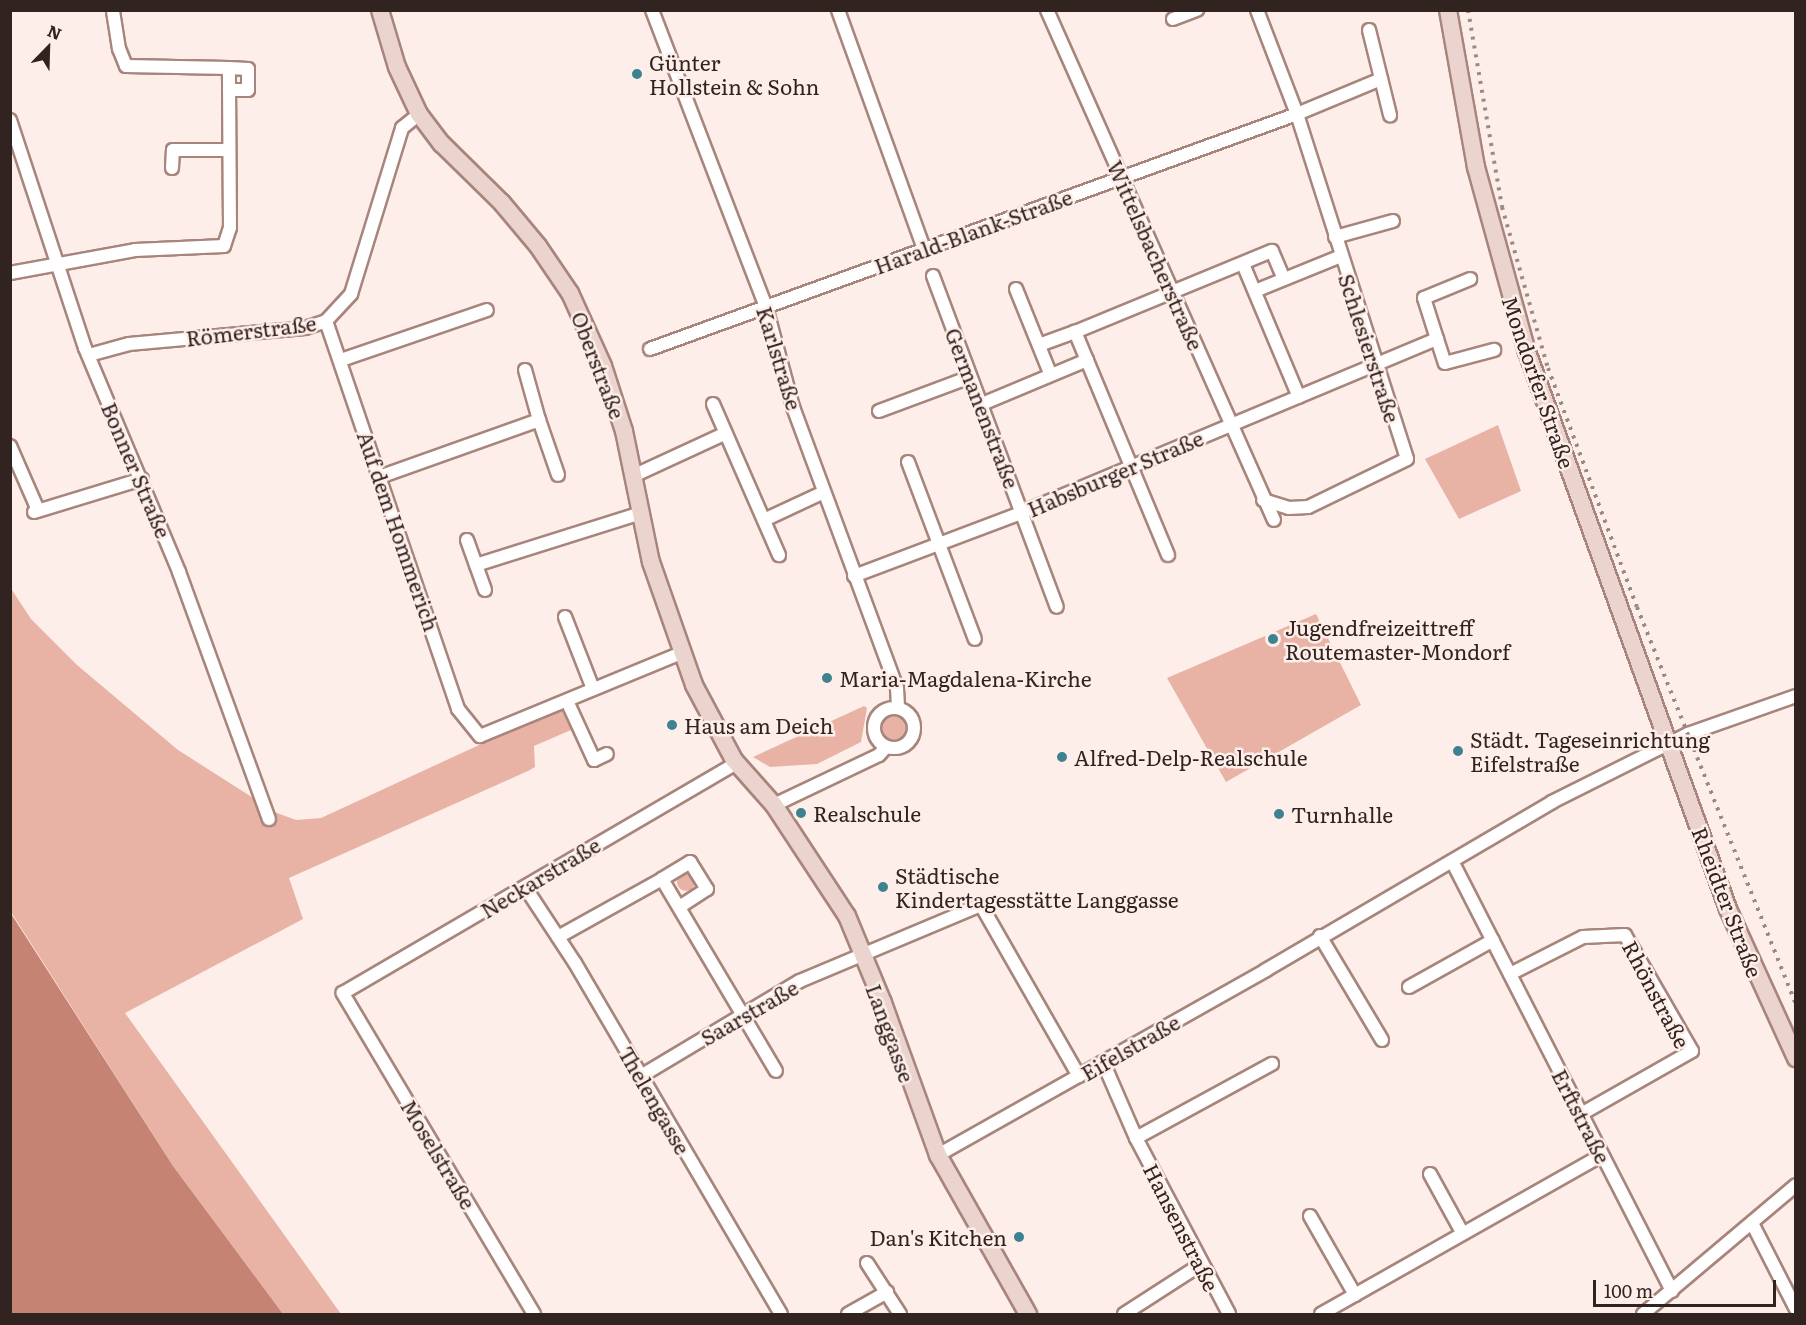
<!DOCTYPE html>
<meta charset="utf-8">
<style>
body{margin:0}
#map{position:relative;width:1806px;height:1325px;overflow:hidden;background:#feeeea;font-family:Literata,serif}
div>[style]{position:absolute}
.green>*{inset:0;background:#e8b2a5}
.round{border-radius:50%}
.water>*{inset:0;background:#c58374}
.roads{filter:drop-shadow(2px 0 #a8857c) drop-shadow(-2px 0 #a8857c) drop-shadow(0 2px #a8857c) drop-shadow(0 -2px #a8857c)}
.street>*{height:12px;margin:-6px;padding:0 6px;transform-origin:6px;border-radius:6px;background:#fff}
.street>.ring{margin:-6px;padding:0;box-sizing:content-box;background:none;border:12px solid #fff;border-radius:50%}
.secondary>*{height:16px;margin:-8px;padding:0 8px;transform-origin:8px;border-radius:8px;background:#ebd4ce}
.rail>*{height:4px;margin-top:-2px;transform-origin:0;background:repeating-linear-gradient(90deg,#9a8a86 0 3px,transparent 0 9px)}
.dots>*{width:16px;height:16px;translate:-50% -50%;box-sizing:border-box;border:3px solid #feeeea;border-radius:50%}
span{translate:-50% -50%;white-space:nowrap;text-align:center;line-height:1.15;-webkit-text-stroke:5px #feeeea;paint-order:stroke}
.poi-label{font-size:21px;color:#31231f}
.left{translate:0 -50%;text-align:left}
.right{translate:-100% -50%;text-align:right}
.street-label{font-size:21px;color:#31231f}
.frame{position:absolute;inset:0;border:12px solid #31231f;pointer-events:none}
.north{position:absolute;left:18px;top:18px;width:60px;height:60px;-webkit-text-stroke:4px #feeeea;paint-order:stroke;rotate:23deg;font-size:16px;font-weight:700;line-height:24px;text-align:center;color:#31231f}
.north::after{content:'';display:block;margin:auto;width:21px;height:27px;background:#31231f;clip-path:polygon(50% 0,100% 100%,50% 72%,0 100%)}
.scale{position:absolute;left:1593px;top:1280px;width:183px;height:27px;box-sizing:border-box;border:3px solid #31231f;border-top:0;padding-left:8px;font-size:18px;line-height:21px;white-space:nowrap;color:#31231f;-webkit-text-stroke:4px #feeeea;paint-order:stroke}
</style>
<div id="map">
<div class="green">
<i style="clip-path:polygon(1498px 425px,1521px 491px,1459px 519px,1425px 459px)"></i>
<i style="clip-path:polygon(10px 587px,31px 619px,77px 665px,178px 750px,277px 813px,296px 820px,321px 818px,557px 709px,562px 710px,571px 730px,534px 746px,535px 767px,528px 771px,289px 878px,303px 919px,125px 1013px,341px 1314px,283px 1314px,173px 1166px,11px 912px)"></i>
<i style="clip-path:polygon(1316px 614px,1361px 705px,1226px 782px,1167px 678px)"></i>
<i style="clip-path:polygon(864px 706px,867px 708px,861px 742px,817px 764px,770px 767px,753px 757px)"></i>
<i class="round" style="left:878px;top:713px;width:30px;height:30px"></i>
<i class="round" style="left:677px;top:873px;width:18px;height:18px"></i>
</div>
<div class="water">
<i style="clip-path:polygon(10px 912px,173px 1166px,283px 1314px,11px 1314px)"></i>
</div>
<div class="roads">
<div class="street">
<i style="left:652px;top:10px;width:318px;rotate:69deg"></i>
<i style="left:766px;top:307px;width:104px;rotate:74.9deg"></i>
<i style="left:793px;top:407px;width:300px;rotate:69.7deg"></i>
<i style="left:897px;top:688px;width:20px;rotate:87deg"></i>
<i style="left:838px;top:10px;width:254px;rotate:70.2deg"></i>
<i style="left:1047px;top:10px;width:558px;rotate:66.01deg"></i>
<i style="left:1257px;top:10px;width:111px;rotate:69deg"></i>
<i style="left:1297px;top:114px;width:362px;rotate:72.3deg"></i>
<i style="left:1407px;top:459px;width:110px;rotate:154.1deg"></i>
<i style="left:1308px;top:507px;width:19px;rotate:177deg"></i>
<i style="left:1289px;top:508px;width:27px;rotate:-163deg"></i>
<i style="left:1173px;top:19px;width:26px;rotate:-21deg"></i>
<i style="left:1369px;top:30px;width:88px;rotate:76.1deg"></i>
<i style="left:229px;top:90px;width:19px"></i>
<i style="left:248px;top:90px;width:21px;rotate:-90deg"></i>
<i style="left:248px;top:69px;width:19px;rotate:-177deg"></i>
<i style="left:10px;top:120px;width:240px;rotate:71.8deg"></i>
<i style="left:85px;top:348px;width:243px;rotate:67.2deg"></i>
<i style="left:179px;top:572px;width:263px;rotate:70deg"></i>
<i style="left:172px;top:168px;width:18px;rotate:-87deg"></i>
<i style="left:173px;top:150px;width:54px"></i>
<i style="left:1335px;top:237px;width:60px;rotate:-15.4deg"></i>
<i style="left:1243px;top:264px;width:144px;rotate:67.2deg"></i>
<i style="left:10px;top:273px;width:127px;rotate:-10.4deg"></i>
<i style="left:135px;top:250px;width:89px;rotate:-2.6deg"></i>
<i style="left:224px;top:246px;width:19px;rotate:-72deg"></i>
<i style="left:230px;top:228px;width:160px;rotate:-90.4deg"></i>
<i style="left:229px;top:68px;width:103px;rotate:-178.9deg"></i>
<i style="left:126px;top:66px;width:18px;rotate:-112deg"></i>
<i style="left:119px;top:49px;width:39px;rotate:-99deg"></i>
<i style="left:933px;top:276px;width:353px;rotate:69.5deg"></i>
<i style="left:1016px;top:289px;width:91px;rotate:68deg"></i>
<i style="left:1255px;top:291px;width:93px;rotate:-22.1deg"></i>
<i style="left:326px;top:321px;width:410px;rotate:71.2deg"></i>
<i style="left:458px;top:709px;width:35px;rotate:51deg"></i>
<i style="left:480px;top:736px;width:217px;rotate:-22.4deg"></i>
<i style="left:1437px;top:339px;width:43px;rotate:-107.6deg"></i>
<i style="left:1424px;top:298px;width:50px;rotate:-22.4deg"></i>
<i style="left:1039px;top:345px;width:38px;rotate:-20deg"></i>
<i style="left:650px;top:349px;width:688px;rotate:-19.96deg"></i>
<i style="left:1297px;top:114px;width:91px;rotate:-22.6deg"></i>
<i style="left:89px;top:355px;width:41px;rotate:-15.4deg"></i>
<i style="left:129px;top:344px;width:177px;rotate:-5.2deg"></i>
<i style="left:305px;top:328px;width:22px;rotate:-18deg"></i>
<i style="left:326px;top:321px;width:37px;rotate:-47deg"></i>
<i style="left:351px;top:294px;width:174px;rotate:-72.9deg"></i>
<i style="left:402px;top:128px;width:22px;rotate:-39deg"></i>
<i style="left:341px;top:360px;width:154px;rotate:-18.9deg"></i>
<i style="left:713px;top:404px;width:165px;rotate:66.4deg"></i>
<i style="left:982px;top:404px;width:114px;rotate:-22.7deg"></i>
<i style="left:879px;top:411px;width:97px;rotate:-20.5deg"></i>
<i style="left:539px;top:420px;width:58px;rotate:70.9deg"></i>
<i style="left:10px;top:446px;width:70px;rotate:66.4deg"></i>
<i style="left:908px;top:462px;width:189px;rotate:69.3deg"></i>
<i style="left:382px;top:476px;width:167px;rotate:-19.6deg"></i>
<i style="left:539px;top:420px;width:52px;rotate:-105.6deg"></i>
<i style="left:633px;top:476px;width:102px;rotate:-24.8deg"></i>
<i style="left:34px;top:512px;width:113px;rotate:-17deg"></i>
<i style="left:764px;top:520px;width:66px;rotate:-25deg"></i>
<i style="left:467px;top:540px;width:53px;rotate:70.2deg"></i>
<i style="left:1168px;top:555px;width:242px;rotate:-112.6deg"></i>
<i style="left:1075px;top:332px;width:213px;rotate:-22.4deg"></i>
<i style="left:1272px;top:251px;width:30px;rotate:67deg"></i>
<i style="left:476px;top:565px;width:173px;rotate:-17.5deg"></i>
<i style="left:854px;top:576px;width:181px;rotate:-20.7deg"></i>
<i style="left:1023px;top:512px;width:449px;rotate:-22.7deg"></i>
<i style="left:1437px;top:339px;width:25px;rotate:72deg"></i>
<i style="left:1445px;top:363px;width:51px;rotate:-14.9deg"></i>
<i style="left:565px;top:617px;width:77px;rotate:68.7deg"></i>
<i style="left:567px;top:701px;width:65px;rotate:65.4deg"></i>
<i style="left:594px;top:760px;width:14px;rotate:-25deg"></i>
<i class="ring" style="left:874px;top:708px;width:28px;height:28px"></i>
<i style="left:774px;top:805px;width:116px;rotate:-25.5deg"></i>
<i style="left:879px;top:755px;width:11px;rotate:-49deg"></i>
<i style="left:1452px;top:861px;width:483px;rotate:62.9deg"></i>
<i style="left:662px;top:879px;width:33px;rotate:-31deg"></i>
<i style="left:690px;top:862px;width:32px;rotate:58deg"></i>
<i style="left:707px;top:889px;width:33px;rotate:147deg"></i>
<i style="left:525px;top:887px;width:91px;rotate:56.7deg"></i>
<i style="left:575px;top:963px;width:407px;rotate:59.6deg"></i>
<i style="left:1320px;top:936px;width:121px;rotate:59.2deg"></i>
<i style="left:558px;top:937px;width:119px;rotate:-29.1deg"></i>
<i style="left:662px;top:879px;width:223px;rotate:59.3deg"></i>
<i style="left:1510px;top:974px;width:82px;rotate:-26.9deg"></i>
<i style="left:1583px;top:937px;width:42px;rotate:-2.7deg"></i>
<i style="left:1625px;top:935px;width:134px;rotate:60deg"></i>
<i style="left:1692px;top:1051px;width:128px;rotate:150.4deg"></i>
<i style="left:1409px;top:987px;width:96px;rotate:-29.2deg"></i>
<i style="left:1103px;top:1062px;width:83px;rotate:66.5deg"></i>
<i style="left:1136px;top:1138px;width:199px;rotate:62.1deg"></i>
<i style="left:641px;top:1076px;width:185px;rotate:-30.9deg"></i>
<i style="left:800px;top:981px;width:196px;rotate:-22.8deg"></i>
<i style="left:981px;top:905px;width:197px;rotate:60.2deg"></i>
<i style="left:1136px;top:1138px;width:155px;rotate:-28.6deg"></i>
<i style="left:938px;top:1155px;width:377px;rotate:-29.4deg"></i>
<i style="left:1266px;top:970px;width:332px;rotate:-30.4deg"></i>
<i style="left:1552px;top:802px;width:152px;rotate:-26.6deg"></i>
<i style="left:1688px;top:734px;width:114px;rotate:-19.4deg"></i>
<i style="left:1430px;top:1174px;width:68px;rotate:61.2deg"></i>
<i style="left:1310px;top:1216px;width:91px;rotate:60.3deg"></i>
<i style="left:1753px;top:1225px;width:94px;rotate:62.9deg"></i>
<i style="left:867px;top:1263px;width:61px;rotate:57.1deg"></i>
<i style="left:534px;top:1314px;width:374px;rotate:-120.8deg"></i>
<i style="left:343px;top:993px;width:455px;rotate:-30.3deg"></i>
<i style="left:848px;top:1314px;width:45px;rotate:-29.4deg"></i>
<i style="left:1124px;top:1314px;width:90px;rotate:-32.8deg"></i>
<i style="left:1321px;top:1314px;width:323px;rotate:-29.5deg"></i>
<i style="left:1643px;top:1314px;width:200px;rotate:-40.1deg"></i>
</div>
<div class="secondary">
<i style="left:380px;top:10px;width:59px;rotate:73.4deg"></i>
<i style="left:397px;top:67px;width:52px;rotate:64.9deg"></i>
<i style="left:419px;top:114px;width:38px;rotate:53deg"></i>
<i style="left:442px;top:144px;width:84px;rotate:44.5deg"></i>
<i style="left:502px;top:203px;width:56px;rotate:50.1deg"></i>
<i style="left:538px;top:246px;width:57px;rotate:55.8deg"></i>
<i style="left:570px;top:293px;width:80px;rotate:65.7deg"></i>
<i style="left:603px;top:366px;width:68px;rotate:72.1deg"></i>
<i style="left:624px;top:431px;width:134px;rotate:78.4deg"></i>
<i style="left:651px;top:562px;width:130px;rotate:70.7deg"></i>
<i style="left:694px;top:685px;width:85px;rotate:61.9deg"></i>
<i style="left:734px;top:760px;width:60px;rotate:48.4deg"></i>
<i style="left:774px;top:805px;width:133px;rotate:56.7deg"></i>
<i style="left:847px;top:916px;width:94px;rotate:67.5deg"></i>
<i style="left:883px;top:1003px;width:162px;rotate:70.1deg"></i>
<i style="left:938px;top:1155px;width:183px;rotate:60.5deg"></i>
<i style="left:1448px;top:10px;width:159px;rotate:79.9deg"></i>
<i style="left:1476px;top:167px;width:189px;rotate:74.6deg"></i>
<i style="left:1526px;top:349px;width:595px;rotate:70.16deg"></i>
<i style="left:1728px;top:909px;width:164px;rotate:65.5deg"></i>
</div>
</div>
<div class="rail">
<i style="left:1468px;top:10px;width:200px;rotate:80.2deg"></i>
<i style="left:1502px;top:207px;width:167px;rotate:74.1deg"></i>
<i style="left:1548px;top:368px;width:255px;rotate:69.6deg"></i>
<i style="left:1637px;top:607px;width:429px;rotate:68.2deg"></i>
</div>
<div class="dots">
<i style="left:637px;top:74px;background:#3e8290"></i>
<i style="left:1273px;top:639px;background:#3e8290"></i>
<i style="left:827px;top:678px;background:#3e8290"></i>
<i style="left:672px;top:725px;background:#3e8290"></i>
<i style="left:1458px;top:751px;background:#3e8290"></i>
<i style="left:1062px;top:757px;background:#3e8290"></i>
<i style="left:801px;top:813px;background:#3e8290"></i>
<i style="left:1279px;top:814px;background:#3e8290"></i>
<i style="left:883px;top:887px;background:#3e8290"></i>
<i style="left:1019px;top:1237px;background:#3e8290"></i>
</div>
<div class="poi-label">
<span class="left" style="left:649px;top:74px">Günter<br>Hollstein &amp; Sohn</span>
<span class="left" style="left:1285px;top:639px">Jugendfreizeittreff<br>Routemaster-Mondorf</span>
<span class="left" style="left:839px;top:678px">Maria-Magdalena-Kirche</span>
<span class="left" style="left:684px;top:725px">Haus am Deich</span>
<span class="left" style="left:1470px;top:751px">Städt. Tageseinrichtung<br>Eifelstraße</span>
<span class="left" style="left:1074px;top:757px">Alfred-Delp-Realschule</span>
<span class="left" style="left:813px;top:813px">Realschule</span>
<span class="left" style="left:1291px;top:814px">Turnhalle</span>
<span class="left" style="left:895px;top:887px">Städtische<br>Kindertagesstätte Langgasse</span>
<span class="right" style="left:1007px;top:1237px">Dan's Kitchen</span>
</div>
<div class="street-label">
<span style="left:973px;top:231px;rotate:-20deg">Harald-Blank-Straße</span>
<span style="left:1156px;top:255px;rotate:66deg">Wittelsbacherstraße</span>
<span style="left:251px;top:330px;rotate:-7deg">Römerstraße</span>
<span style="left:1370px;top:348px;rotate:72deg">Schlesierstraße</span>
<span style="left:780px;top:358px;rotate:73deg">Karlstraße</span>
<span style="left:599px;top:365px;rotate:69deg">Oberstraße</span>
<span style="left:1539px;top:382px;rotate:71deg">Mondorfer Straße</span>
<span style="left:983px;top:408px;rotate:69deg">Germanenstraße</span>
<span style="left:137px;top:470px;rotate:67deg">Bonner Straße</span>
<span style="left:1115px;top:473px;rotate:-23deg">Habsburger Straße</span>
<span style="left:399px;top:531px;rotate:71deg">Auf dem Hommerich</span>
<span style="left:540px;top:877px;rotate:-31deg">Neckarstraße</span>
<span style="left:1728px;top:902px;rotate:69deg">Rheidter Straße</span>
<span style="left:1657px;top:994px;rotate:62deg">Rhönstraße</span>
<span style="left:749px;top:1012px;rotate:-30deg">Saarstraße</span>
<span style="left:891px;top:1033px;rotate:70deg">Langgasse</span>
<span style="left:1130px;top:1047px;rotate:-30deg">Eifelstraße</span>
<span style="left:655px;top:1100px;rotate:60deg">Thelengasse</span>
<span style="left:1582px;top:1116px;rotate:63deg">Erftstraße</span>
<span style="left:439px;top:1154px;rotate:59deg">Moselstraße</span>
<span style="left:1182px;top:1227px;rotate:63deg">Hansenstraße</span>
</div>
<div class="frame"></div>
<div class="north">N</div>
<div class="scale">100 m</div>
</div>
